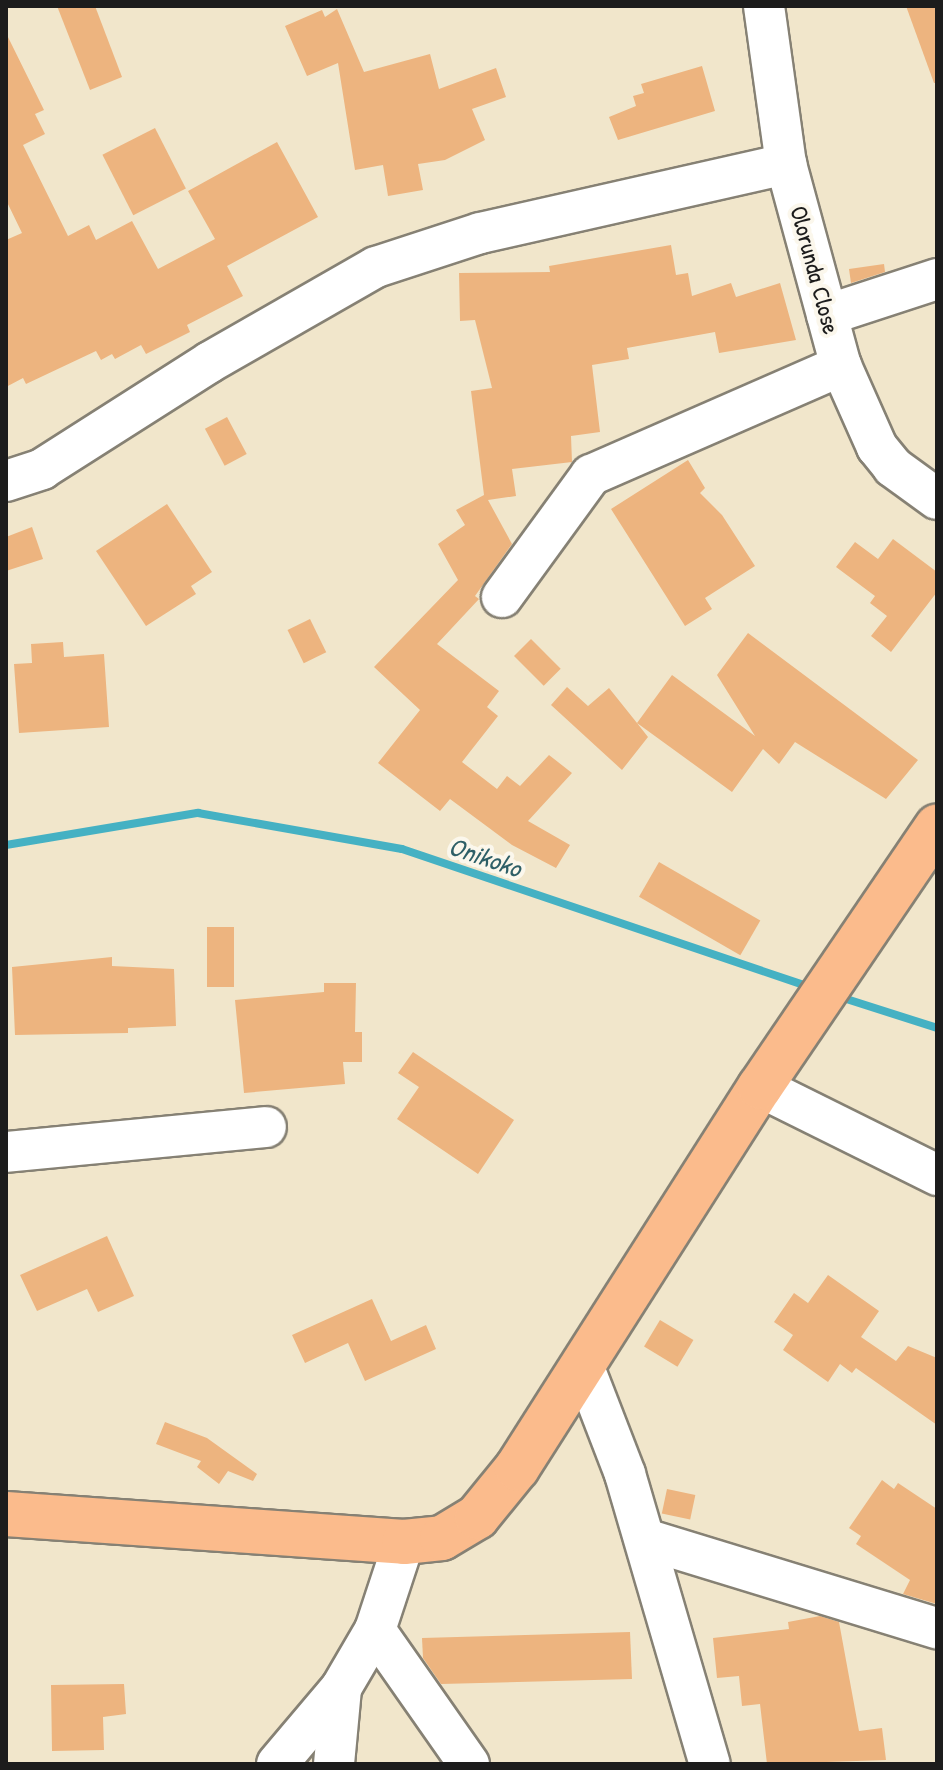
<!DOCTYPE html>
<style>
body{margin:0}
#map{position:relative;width:943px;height:1770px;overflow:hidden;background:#f1e6cb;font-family:"Patrick Hand",sans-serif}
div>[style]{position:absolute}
.stream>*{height:8px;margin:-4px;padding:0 4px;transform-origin:4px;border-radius:4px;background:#45b1c3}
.building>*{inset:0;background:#edb47f;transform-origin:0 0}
.roads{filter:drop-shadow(2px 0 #868174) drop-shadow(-2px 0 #868174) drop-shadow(0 2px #868174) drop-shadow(0 -2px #868174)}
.minor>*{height:40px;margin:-20px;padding:0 20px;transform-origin:20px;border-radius:20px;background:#fff}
.major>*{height:44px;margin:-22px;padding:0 22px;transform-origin:22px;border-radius:22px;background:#fbbb8c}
span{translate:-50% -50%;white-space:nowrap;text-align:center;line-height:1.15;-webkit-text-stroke:8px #fbf7ec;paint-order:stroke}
.street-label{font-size:24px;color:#1c1c1c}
.water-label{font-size:26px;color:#2e5f67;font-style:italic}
.frame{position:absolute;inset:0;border:8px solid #1c1c1c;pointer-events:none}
</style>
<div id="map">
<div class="stream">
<i style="left:6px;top:845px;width:195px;rotate:-9.5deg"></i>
<i style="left:198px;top:813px;width:207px;rotate:10deg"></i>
<i style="left:402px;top:849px;width:434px;rotate:18.7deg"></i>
<i style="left:837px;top:996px;width:105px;rotate:17.7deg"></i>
</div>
<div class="building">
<i style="clip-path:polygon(57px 6px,95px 6px,122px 77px,90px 90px)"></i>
<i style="clip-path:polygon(906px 6px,937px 6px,937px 83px,934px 83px)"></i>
<i style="clip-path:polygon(337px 9px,364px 72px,430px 54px,439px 89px,496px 68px,506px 97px,472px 109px,485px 140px,445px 160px,418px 164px,423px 190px,388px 196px,383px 165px,355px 170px,338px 63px,307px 76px,285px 26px,322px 10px,325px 17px)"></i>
<i style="clip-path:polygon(6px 33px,44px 110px,35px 114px,45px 134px,23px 145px,68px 236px,89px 225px,96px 240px,132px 221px,158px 269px,215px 239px,188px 191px,277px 142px,318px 217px,227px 266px,243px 296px,187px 325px,190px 332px,146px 354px,141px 345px,115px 359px,112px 354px,101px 360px,96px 351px,26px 384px,23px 378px,6px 387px,6px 240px,22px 233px,6px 200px)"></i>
<i style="clip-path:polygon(702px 66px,715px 111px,618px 140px,609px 117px,636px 106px,633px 96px,644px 93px,641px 84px)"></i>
<i style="left:155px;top:128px;width:68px;height:59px;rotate:63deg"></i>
<i style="clip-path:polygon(671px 245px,676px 275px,688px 273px,692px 296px,731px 283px,736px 297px,780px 283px,796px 340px,719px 353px,715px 332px,627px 348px,629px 359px,592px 365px,600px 432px,571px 436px,572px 462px,512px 469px,516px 496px,488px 500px,512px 544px,475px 596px,479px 599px,437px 644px,499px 691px,487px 707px,498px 716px,462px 762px,497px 789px,507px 776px,520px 786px,549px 755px,572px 773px,528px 821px,570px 845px,556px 868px,512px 845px,450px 799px,440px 811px,378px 763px,420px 710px,374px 667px,458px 580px,438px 544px,465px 525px,456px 510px,484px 495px,471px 391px,492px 388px,475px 320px,460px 321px,459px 273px,550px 272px,549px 266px)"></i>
<i style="clip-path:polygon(884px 264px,885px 272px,851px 283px,849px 269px)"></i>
<i style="left:227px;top:417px;width:42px;height:25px;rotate:62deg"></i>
<i style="clip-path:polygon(688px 460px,705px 488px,700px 493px,722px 515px,755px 566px,705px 598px,712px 609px,685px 626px,611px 509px)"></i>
<i style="clip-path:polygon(167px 504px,212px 572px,191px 586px,196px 594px,146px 626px,96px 551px)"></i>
<i style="clip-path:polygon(32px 527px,43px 559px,6px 571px,6px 537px)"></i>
<i style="clip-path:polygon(893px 539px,937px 572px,937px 592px,891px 652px,871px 636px,887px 616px,870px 603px,875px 596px,836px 567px,855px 542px,878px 559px)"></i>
<i style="left:310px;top:619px;width:37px;height:25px;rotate:64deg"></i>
<i style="clip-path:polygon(748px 633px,918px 760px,886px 799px,795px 742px,779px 764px,763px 749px,732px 792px,637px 723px,648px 737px,622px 770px,551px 705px,567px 687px,588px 706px,609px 688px,637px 723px,672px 675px,755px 736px,717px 675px)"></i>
<i style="left:531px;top:639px;width:42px;height:24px;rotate:45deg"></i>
<i style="clip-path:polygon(63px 642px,64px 657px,104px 654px,109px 727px,19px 733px,14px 664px,32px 663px,31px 644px)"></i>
<i style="left:659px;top:862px;width:117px;height:40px;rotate:30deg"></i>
<i style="left:207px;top:927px;width:27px;height:60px"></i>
<i style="clip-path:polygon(112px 957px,112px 966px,174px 969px,176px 1026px,128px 1028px,128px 1033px,15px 1035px,12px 967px)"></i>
<i style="clip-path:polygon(324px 983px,356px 983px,355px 1032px,362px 1032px,362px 1062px,343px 1062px,345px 1084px,244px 1093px,235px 1000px,324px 992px)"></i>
<i style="clip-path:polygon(413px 1052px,514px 1120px,478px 1174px,397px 1119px,419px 1087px,398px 1073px)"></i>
<i style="clip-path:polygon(107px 1236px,134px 1296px,98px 1312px,87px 1289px,37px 1311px,20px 1275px)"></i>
<i style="clip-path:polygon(828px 1275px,879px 1311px,861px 1337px,896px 1361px,908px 1346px,937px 1358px,937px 1425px,856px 1368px,852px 1373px,840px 1364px,828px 1382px,783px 1350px,793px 1335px,774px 1322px,794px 1293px,808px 1303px)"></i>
<i style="clip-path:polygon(372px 1299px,391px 1341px,426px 1325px,436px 1349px,365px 1381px,348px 1343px,305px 1363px,292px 1335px)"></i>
<i style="left:660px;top:1320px;width:39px;height:31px;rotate:31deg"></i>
<i style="clip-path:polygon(165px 1422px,207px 1438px,257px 1474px,253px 1481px,228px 1471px,219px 1484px,197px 1467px,201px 1461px,156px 1444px)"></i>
<i style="clip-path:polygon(882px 1480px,894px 1489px,898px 1483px,937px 1509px,937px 1604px,903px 1594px,910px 1580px,856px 1544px,861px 1536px,849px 1528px)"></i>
<i style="left:667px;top:1489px;width:29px;height:25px;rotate:12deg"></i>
<i style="clip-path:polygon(820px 1616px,839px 1622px,859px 1731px,882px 1728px,886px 1760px,767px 1764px,760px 1704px,742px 1706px,739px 1676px,717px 1678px,713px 1638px,789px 1629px,788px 1622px)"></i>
<i style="clip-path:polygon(630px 1632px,632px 1679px,441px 1684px,423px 1658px,422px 1638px)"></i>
<i style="clip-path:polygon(124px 1684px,126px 1714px,103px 1717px,104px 1750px,52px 1751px,51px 1685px)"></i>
</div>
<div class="roads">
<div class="minor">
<i style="left:764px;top:6px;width:160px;rotate:82.1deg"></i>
<i style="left:786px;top:164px;width:209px;rotate:74.8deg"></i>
<i style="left:841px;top:366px;width:89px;rotate:66deg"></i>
<i style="left:877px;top:447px;width:26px;rotate:51deg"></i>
<i style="left:893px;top:467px;width:54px;rotate:36deg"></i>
<i style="left:827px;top:315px;width:116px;rotate:-18.1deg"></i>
<i style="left:6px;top:481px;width:38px;rotate:-18deg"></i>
<i style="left:42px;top:469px;width:199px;rotate:-32.5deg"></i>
<i style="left:210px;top:362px;width:191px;rotate:-29.8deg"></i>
<i style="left:376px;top:267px;width:109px;rotate:-18.1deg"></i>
<i style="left:480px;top:233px;width:314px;rotate:-12.7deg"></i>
<i style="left:502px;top:597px;width:151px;rotate:-53.9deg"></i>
<i style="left:591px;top:475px;width:273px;rotate:-23.6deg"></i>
<i style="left:760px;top:1087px;width:198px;rotate:26.4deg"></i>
<i style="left:6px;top:1152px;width:261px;rotate:-5.5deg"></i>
<i style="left:583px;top:1365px;width:117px;rotate:68.9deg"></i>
<i style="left:625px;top:1474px;width:302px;rotate:73.7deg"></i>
<i style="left:645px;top:1539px;width:305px;rotate:17deg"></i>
<i style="left:375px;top:1630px;width:164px;rotate:55deg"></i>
<i style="left:277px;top:1764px;width:99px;rotate:-49.9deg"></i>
<i style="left:341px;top:1688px;width:67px;rotate:-59.6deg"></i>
<i style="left:375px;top:1630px;width:93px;rotate:-71.8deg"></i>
<i style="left:334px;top:1764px;width:76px;rotate:-84.7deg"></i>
</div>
<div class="major">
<i style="left:6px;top:1514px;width:399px;rotate:4deg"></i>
<i style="left:404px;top:1542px;width:38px;rotate:-6deg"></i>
<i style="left:442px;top:1538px;width:41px;rotate:-31deg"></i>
<i style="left:477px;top:1517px;width:63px;rotate:-50.8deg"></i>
<i style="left:517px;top:1468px;width:452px;rotate:-57.5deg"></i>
<i style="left:760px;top:1087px;width:315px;rotate:-55.8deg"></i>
</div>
</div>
<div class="street-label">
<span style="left:815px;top:270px;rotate:75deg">Olorunda Close</span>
</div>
<div class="water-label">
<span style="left:485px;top:857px;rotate:19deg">Onikoko</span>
</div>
<div class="frame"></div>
</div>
